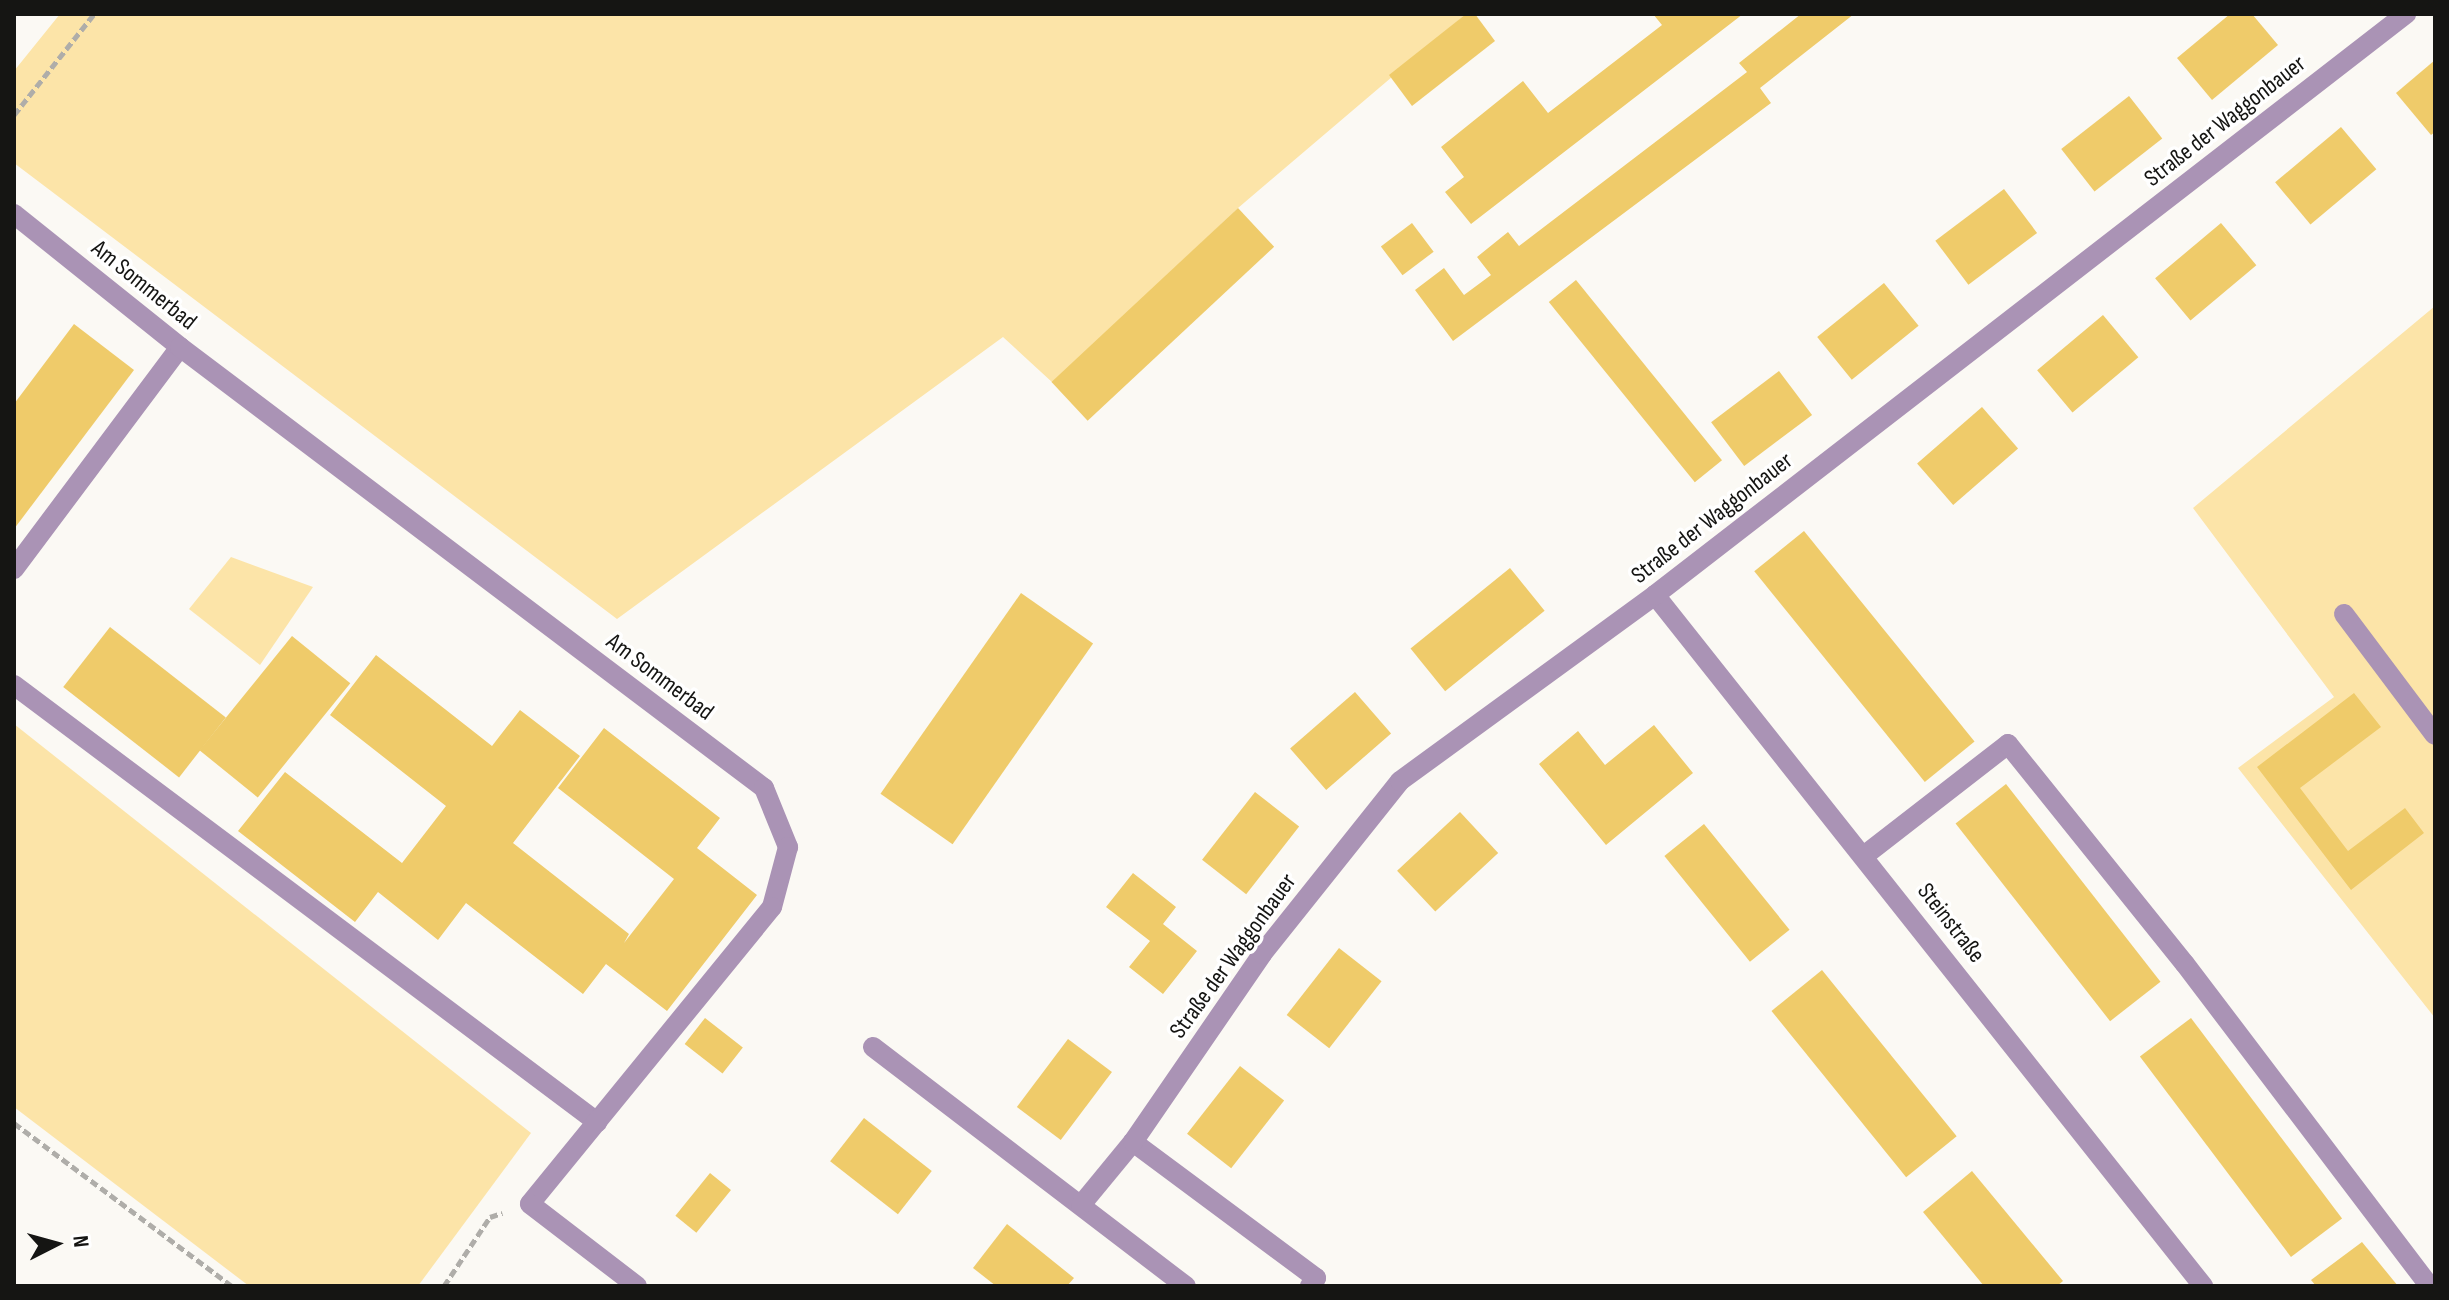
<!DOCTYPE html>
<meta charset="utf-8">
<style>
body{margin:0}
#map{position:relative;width:2449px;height:1300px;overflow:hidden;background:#fbf9f4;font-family:"Sofia Sans Condensed",sans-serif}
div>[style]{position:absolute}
.green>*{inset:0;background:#fce4a8}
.building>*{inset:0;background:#efcb6a;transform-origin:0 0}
.path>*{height:5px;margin-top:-2.5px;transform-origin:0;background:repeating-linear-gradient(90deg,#afada9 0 8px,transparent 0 12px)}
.service>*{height:20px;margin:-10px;padding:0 10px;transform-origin:10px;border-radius:10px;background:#aa93b5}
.minor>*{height:20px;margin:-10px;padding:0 10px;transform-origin:10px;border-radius:10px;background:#aa93b5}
span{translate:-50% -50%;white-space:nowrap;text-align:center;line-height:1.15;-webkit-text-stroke:7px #fff;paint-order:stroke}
.street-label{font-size:24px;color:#151513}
.frame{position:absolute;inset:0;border:16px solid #151513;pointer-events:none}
.north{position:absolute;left:16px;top:1204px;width:80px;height:80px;-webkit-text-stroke:6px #fff;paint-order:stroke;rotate:84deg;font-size:22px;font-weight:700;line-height:32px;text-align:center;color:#151513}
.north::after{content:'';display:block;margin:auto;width:28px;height:36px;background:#151513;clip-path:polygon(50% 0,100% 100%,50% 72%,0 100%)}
</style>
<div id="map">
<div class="green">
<i style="clip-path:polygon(60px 14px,1466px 14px,1238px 208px,1053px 383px,1003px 337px,617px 619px,14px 163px,14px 71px)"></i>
<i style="clip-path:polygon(2435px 306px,2435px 1018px,2238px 768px,2334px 697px,2193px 508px)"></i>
<i style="clip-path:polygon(231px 557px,313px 587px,260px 665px,189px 609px)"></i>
<i style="clip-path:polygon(14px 724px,531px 1133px,418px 1286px,249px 1286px,14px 1107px)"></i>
</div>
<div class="building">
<i style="clip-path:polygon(1466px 14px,1475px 14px,1495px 41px,1412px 106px,1389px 75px)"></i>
<i style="clip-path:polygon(1653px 14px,1743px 14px,1471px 224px,1445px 192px,1464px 177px,1441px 147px,1523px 81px,1548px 113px,1662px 25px)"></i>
<i style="clip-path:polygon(1801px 14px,1854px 14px,1760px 88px,1771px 103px,1453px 341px,1415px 290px,1444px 268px,1464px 295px,1491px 275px,1477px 257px,1508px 232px,1519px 246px,1747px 72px,1739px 63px)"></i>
<i style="clip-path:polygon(2230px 14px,2252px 14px,2278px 45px,2212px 100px,2177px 58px)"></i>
<i style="clip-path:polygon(2435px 60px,2435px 132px,2431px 135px,2396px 93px)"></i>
<i style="left:2129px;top:96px;width:54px;height:86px;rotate:52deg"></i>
<i style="left:2341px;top:127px;width:55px;height:86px;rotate:50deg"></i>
<i style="left:2004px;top:189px;width:55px;height:86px;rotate:53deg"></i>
<i style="left:1238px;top:208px;width:53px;height:255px;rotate:47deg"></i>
<i style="left:1412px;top:223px;width:36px;height:39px;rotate:53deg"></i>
<i style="left:2221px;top:223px;width:55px;height:86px;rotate:50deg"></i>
<i style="left:1576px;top:280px;width:232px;height:35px;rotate:51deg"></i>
<i style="left:1884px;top:283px;width:55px;height:86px;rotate:51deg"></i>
<i style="left:2103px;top:315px;width:55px;height:86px;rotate:50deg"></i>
<i style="clip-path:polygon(74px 324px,134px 370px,14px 529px,14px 404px)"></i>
<i style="left:1779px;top:371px;width:55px;height:85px;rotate:53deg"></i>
<i style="left:1982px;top:407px;width:55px;height:86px;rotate:49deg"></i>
<i style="left:1804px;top:531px;width:271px;height:64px;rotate:51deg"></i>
<i style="left:1510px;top:568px;width:55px;height:128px;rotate:51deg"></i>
<i style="left:1021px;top:593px;width:88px;height:245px;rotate:35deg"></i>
<i style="left:110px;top:627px;width:147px;height:76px;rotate:38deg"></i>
<i style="left:292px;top:636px;width:75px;height:147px;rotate:39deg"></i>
<i style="clip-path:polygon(376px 655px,492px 746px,520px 710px,580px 756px,513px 843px,629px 934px,624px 943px,674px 879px,558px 788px,604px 728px,720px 818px,697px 848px,757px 895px,667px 1011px,606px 964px,583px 994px,466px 903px,438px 940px,378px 892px,355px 922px,238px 831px,285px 772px,402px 863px,446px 806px,330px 715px)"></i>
<i style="left:1355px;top:692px;width:55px;height:86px;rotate:49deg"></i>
<i style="clip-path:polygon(2354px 693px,2381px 727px,2300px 788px,2348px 851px,2405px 808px,2424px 833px,2351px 890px,2257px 767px)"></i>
<i style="clip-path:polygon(1654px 725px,1693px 773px,1606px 845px,1539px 764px,1578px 731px,1605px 765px)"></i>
<i style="left:2006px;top:784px;width:251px;height:64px;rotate:52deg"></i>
<i style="left:1255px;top:792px;width:56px;height:86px;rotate:38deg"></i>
<i style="left:1460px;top:812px;width:56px;height:86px;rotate:47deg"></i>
<i style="left:1704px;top:824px;width:136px;height:51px;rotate:51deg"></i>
<i style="clip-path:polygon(1133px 873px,1176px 907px,1163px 924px,1197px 951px,1163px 994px,1129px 967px,1150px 941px,1106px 907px)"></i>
<i style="left:1339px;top:948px;width:54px;height:85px;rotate:38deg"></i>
<i style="left:1822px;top:970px;width:214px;height:65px;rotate:51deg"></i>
<i style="left:705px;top:1018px;width:48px;height:33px;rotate:38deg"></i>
<i style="left:2191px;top:1018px;width:251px;height:64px;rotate:53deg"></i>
<i style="left:1068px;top:1039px;width:55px;height:85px;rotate:37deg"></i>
<i style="left:1240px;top:1066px;width:56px;height:86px;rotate:38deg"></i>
<i style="left:864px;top:1118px;width:86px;height:55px;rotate:38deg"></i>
<i style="clip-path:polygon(1972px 1171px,2063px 1281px,2057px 1286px,1984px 1286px,1923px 1212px)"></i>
<i style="left:710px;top:1173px;width:27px;height:55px;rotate:39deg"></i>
<i style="clip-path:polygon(1007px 1224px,1074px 1278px,1067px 1286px,996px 1286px,973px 1268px)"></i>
<i style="clip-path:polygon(2362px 1242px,2398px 1286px,2316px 1286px,2311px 1280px)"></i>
</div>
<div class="path">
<i style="left:14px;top:115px;width:129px;rotate:-51.6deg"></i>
<i style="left:14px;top:1123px;width:272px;rotate:36.8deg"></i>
<i style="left:444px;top:1286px;width:83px;rotate:-56.3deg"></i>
<i style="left:490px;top:1217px;width:13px;rotate:-18deg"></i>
</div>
<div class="service">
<i style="left:14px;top:569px;width:277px;rotate:-53.2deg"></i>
<i style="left:2344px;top:614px;width:151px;rotate:53.1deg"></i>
<i style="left:14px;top:685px;width:729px;rotate:36.85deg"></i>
<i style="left:1865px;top:855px;width:181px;rotate:-37.8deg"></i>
<i style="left:2008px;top:744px;width:282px;rotate:51.2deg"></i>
<i style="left:2185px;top:964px;width:404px;rotate:52.8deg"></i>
</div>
<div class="minor">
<i style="left:14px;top:214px;width:213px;rotate:38.7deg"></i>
<i style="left:180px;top:347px;width:732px;rotate:37.06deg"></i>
<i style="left:764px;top:788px;width:64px;rotate:67.9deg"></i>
<i style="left:788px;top:847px;width:62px;rotate:104.9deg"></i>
<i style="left:772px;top:907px;width:383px;rotate:129.2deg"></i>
<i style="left:530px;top:1204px;width:135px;rotate:37.5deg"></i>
<i style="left:1655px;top:595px;width:882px;rotate:51.58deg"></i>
<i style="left:873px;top:1047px;width:394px;rotate:37.4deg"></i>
<i style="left:1133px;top:1142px;width:228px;rotate:36.6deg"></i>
<i style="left:1316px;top:1278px;width:10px;rotate:127deg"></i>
<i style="left:1081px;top:1205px;width:82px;rotate:-50.5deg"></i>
<i style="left:1133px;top:1142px;width:228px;rotate:-55.5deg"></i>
<i style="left:1262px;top:954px;width:221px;rotate:-51.4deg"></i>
<i style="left:1400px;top:781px;width:316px;rotate:-36.1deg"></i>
<i style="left:1655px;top:595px;width:950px;rotate:-37.73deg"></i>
</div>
<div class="street-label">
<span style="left:2225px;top:121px;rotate:-38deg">Straße der Waggonbauer</span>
<span style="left:144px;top:285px;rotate:39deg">Am Sommerbad</span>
<span style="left:1712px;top:518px;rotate:-38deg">Straße der Waggonbauer</span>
<span style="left:660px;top:677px;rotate:37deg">Am Sommerbad</span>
<span style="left:1951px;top:923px;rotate:52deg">Steinstraße</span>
<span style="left:1233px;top:956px;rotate:-54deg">Straße der Waggonbauer</span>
</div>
<div class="frame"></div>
<div class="north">N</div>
</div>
